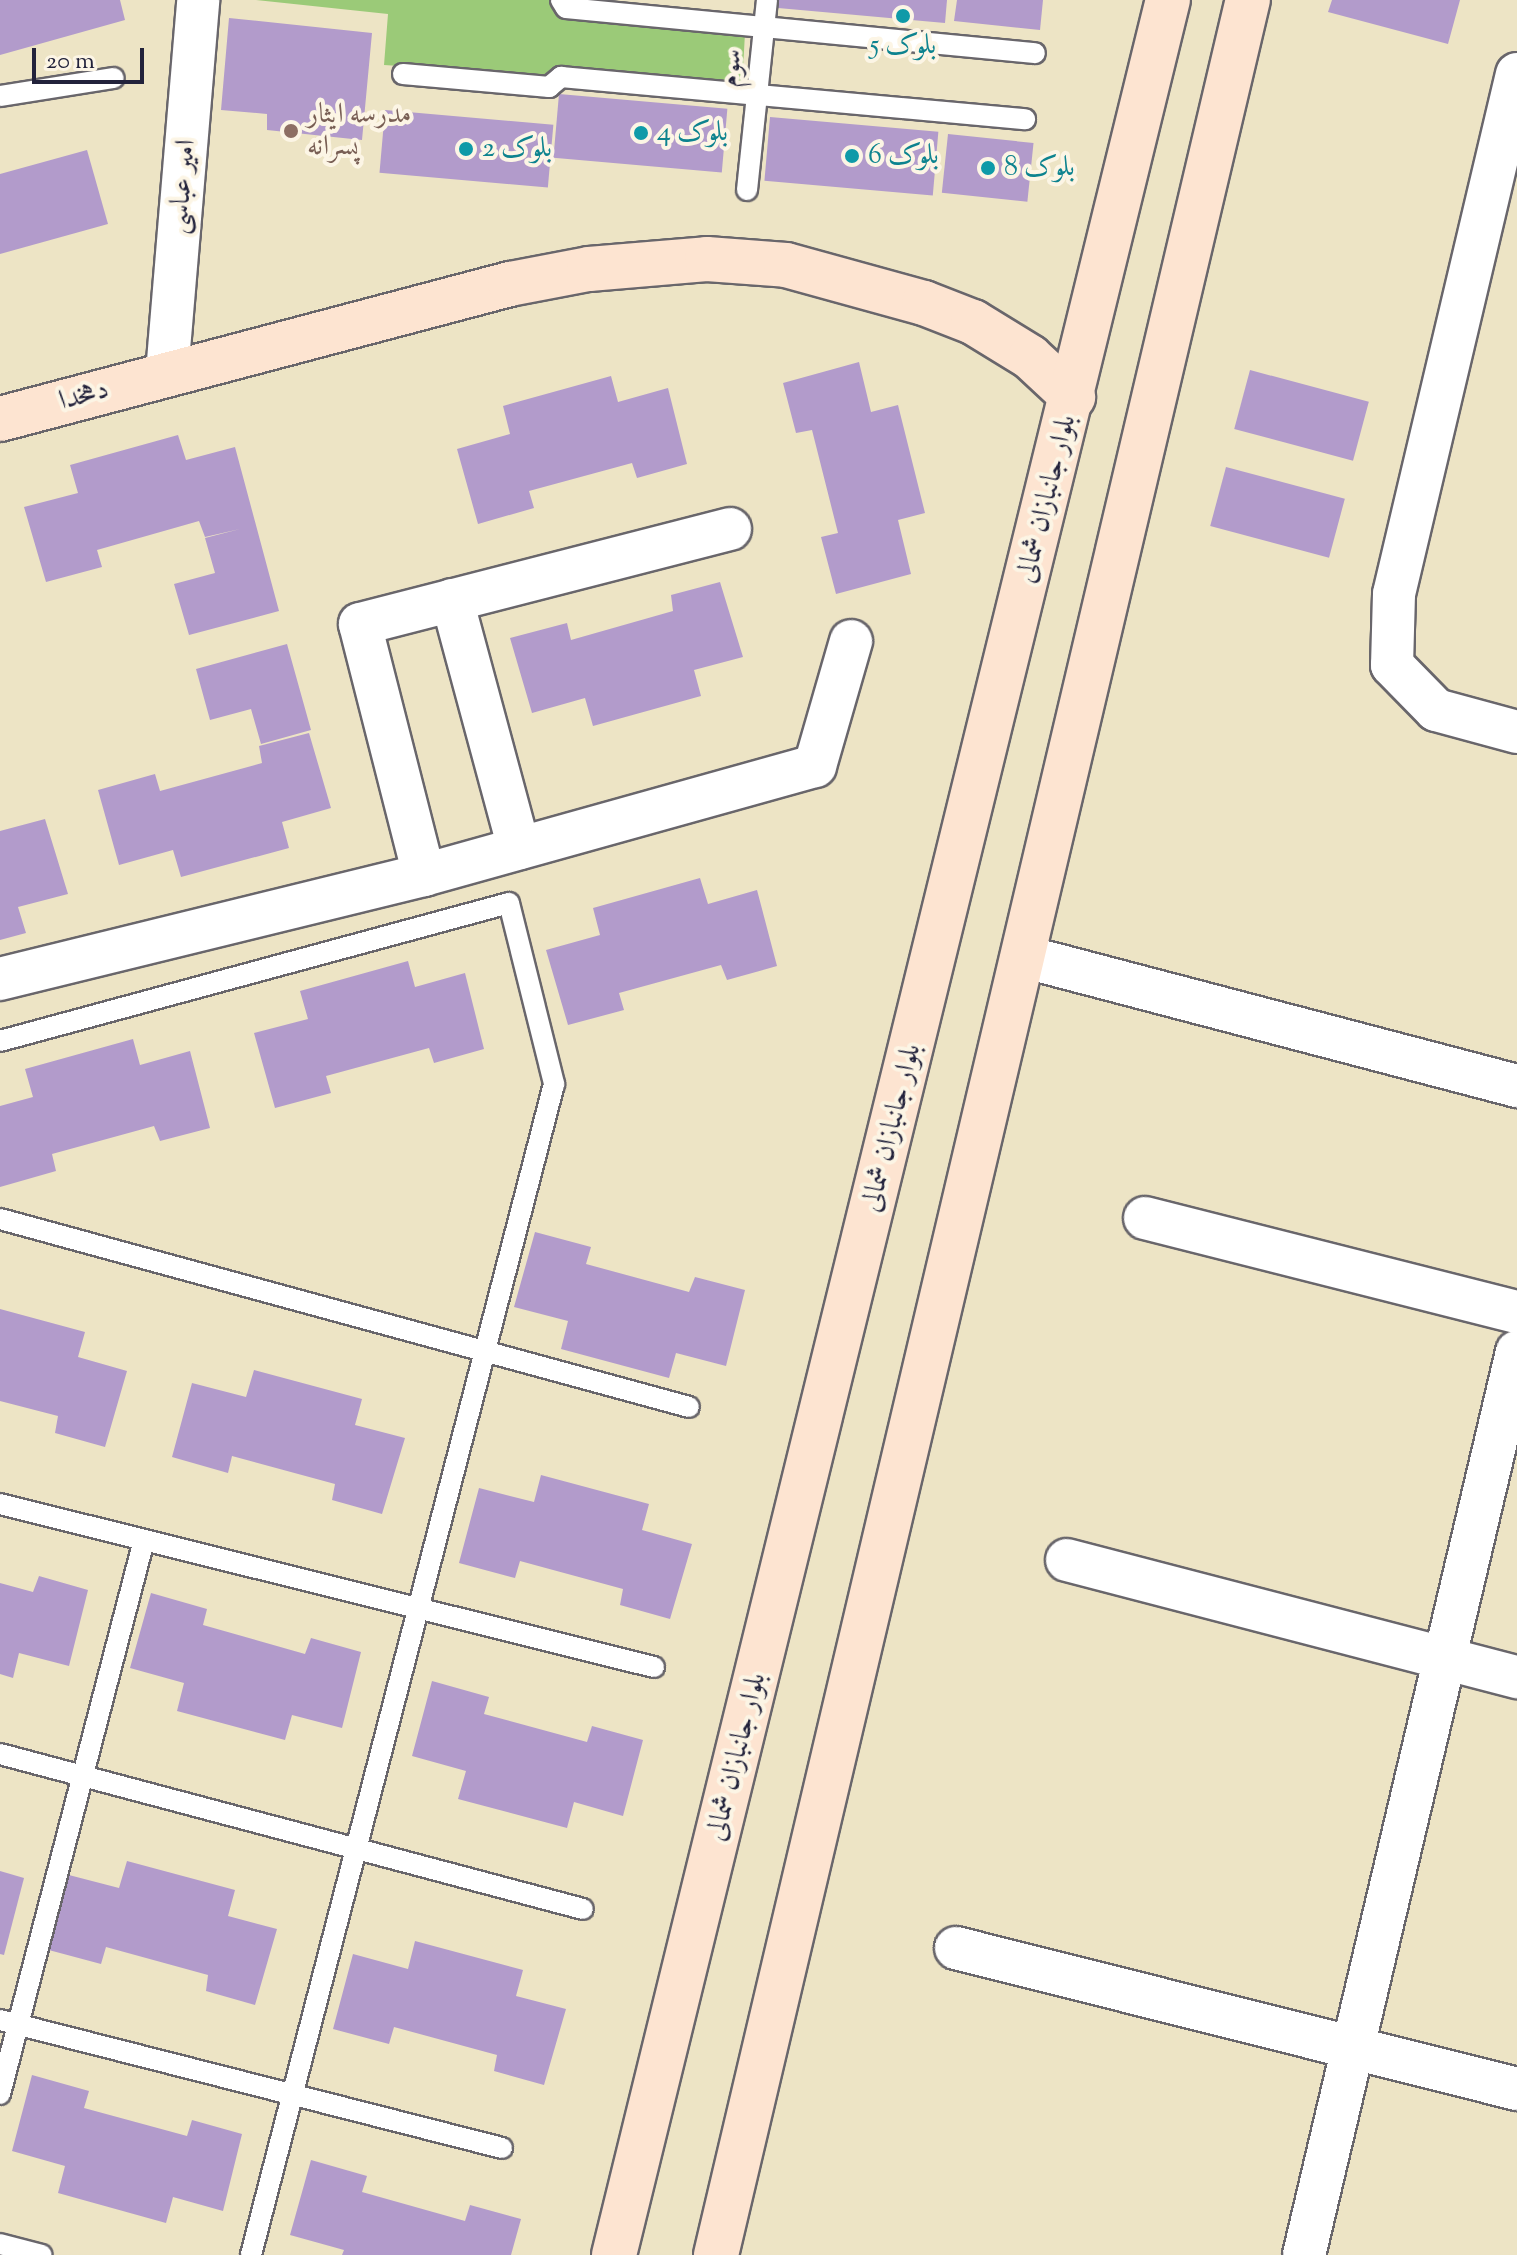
<!DOCTYPE html>
<meta charset="utf-8">
<style>
body{margin:0}
#map{position:relative;width:1517px;height:2255px;overflow:hidden;background:#ede4c5;font-family:"Sorts Mill Goudy",Amiri,serif}
div>[style]{position:absolute}
.green>*{inset:0;background:#9bca78}
.building>*{inset:0;background:#b29bcb;transform-origin:0 0}
.roads{filter:drop-shadow(2px 0 #69666b) drop-shadow(-2px 0 #69666b) drop-shadow(0 2px #69666b) drop-shadow(0 -2px #69666b)}
.lane>*{height:20px;margin:-10px;padding:0 10px;transform-origin:10px;border-radius:10px;background:#fff}
.street>*{height:42px;margin:-21px;padding:0 21px;transform-origin:21px;border-radius:21px;background:#fff}
.secondary>*{height:44px;margin:-22px;padding:0 22px;transform-origin:22px;border-radius:22px;background:#fde4d1}
.dots>*{width:22px;height:22px;translate:-50% -50%;box-sizing:border-box;border:4px solid #fcf5e5;border-radius:50%}
span{translate:-50% -50%;white-space:nowrap;text-align:center;line-height:1.15;-webkit-text-stroke:8px #fcf5e5;paint-order:stroke}
.culture-label{font-size:28px;color:#0d838f}
.left{translate:0 -50%;text-align:left}
.street-label{font-size:28px;color:#22223b}
.education-label{font-size:28px;color:#785e54}
.scale{position:absolute;left:32px;top:48px;width:112px;height:36px;box-sizing:border-box;border:4px solid #22223b;border-top:0;padding-left:10px;font-size:24px;line-height:28px;white-space:nowrap;color:#22223b;-webkit-text-stroke:6px #fcf5e5;paint-order:stroke}
</style>
<div id="map">
<div class="green">
<i style="clip-path:polygon(256px 0,550px 0,558px 14px,745px 33px,742px 88px,384px 65px,388px 14px)"></i>
</div>
<div class="building">
<i style="clip-path:polygon(0 0,120px 0,125px 20px,0 55px)"></i>
<i style="clip-path:polygon(778px 0,947px 0,945px 23px,778px 8px)"></i>
<i style="clip-path:polygon(957px 0,1043px 0,1040px 30px,954px 21px)"></i>
<i style="clip-path:polygon(1332px 0,1460px 0,1448px 44px,1328px 12px)"></i>
<i style="clip-path:polygon(229px 18px,372px 33px,362px 140px,267px 130px,267px 114px,221px 110px)"></i>
<i style="left:559px;top:94px;width:169px;height:64px;rotate:5deg"></i>
<i style="left:385px;top:110px;width:169px;height:63px;rotate:5deg"></i>
<i style="left:770px;top:117px;width:169px;height:64px;rotate:5deg"></i>
<i style="left:948px;top:134px;width:86px;height:59px;rotate:6deg"></i>
<i style="clip-path:polygon(87px 150px,108px 224px,0 254px,0 174px)"></i>
<i style="clip-path:polygon(859px 362px,871px 412px,898px 405px,925px 513px,898px 520px,911px 574px,836px 594px,821px 537px,838px 533px,812px 430px,796px 433px,783px 383px)"></i>
<i style="left:1250px;top:370px;width:123px;height:61px;rotate:15deg"></i>
<i style="clip-path:polygon(611px 376px,618px 402px,668px 388px,687px 464px,637px 478px,632px 463px,529px 491px,534px 508px,478px 524px,457px 449px,510px 434px,503px 406px)"></i>
<i style="clip-path:polygon(178px 435px,186px 460px,235px 447px,279px 611px,189px 635px,174px 584px,215px 573px,205px 538px,240px 529px,205px 537px,199px 521px,97px 550px,102px 567px,46px 582px,24px 507px,78px 493px,70px 465px)"></i>
<i style="left:1226px;top:467px;width:123px;height:61px;rotate:15deg"></i>
<i style="clip-path:polygon(720px 582px,743px 657px,694px 670px,701px 696px,593px 726px,585px 698px,532px 713px,510px 638px,567px 623px,571px 640px,673px 611px,671px 595px)"></i>
<i style="clip-path:polygon(287px 644px,311px 730px,261px 744px,251px 709px,210px 720px,196px 669px)"></i>
<i style="clip-path:polygon(309px 733px,331px 808px,282px 822px,289px 848px,181px 877px,173px 850px,119px 865px,98px 790px,155px 774px,160px 791px,262px 763px,259px 746px)"></i>
<i style="clip-path:polygon(45px 819px,68px 894px,18px 907px,26px 933px,0 940px,0 831px)"></i>
<i style="clip-path:polygon(700px 878px,708px 904px,757px 890px,777px 966px,727px 980px,721px 965px,619px 993px,624px 1010px,568px 1025px,546px 950px,600px 935px,593px 908px)"></i>
<i style="clip-path:polygon(408px 961px,415px 987px,465px 973px,484px 1049px,434px 1063px,429px 1048px,326px 1076px,331px 1093px,275px 1108px,254px 1033px,308px 1019px,300px 991px)"></i>
<i style="clip-path:polygon(133px 1039px,140px 1065px,190px 1051px,210px 1128px,160px 1141px,154px 1126px,52px 1154px,56px 1171px,0 1187px,0 1106px,33px 1097px,25px 1069px)"></i>
<i style="clip-path:polygon(535px 1232px,591px 1247px,586px 1264px,689px 1292px,695px 1277px,745px 1290px,726px 1366px,676px 1353px,669px 1378px,561px 1349px,568px 1321px,514px 1307px)"></i>
<i style="clip-path:polygon(0 1309px,85px 1332px,78px 1357px,127px 1371px,105px 1447px,55px 1433px,58px 1416px,0 1401px)"></i>
<i style="clip-path:polygon(254px 1370px,362px 1399px,355px 1425px,405px 1438px,382px 1514px,332px 1500px,335px 1484px,232px 1456px,228px 1473px,172px 1457px,192px 1383px,246px 1397px)"></i>
<i style="clip-path:polygon(541px 1475px,649px 1504px,642px 1530px,692px 1544px,670px 1619px,620px 1605px,623px 1589px,520px 1561px,515px 1578px,459px 1563px,479px 1488px,534px 1502px)"></i>
<i style="clip-path:polygon(39px 1576px,88px 1590px,69px 1666px,19px 1653px,13px 1678px,0 1674px,0 1583px,33px 1592px)"></i>
<i style="clip-path:polygon(151px 1593px,207px 1609px,203px 1625px,305px 1654px,311px 1638px,361px 1652px,342px 1728px,292px 1715px,285px 1740px,177px 1711px,184px 1683px,130px 1668px)"></i>
<i style="clip-path:polygon(432px 1681px,489px 1697px,484px 1714px,587px 1742px,592px 1726px,643px 1740px,623px 1816px,574px 1802px,567px 1828px,458px 1799px,466px 1771px,412px 1756px)"></i>
<i style="clip-path:polygon(127px 1861px,235px 1890px,228px 1916px,277px 1929px,255px 2005px,206px 1991px,208px 1975px,106px 1947px,101px 1964px,45px 1949px,65px 1874px,119px 1888px)"></i>
<i style="clip-path:polygon(0 1871px,24px 1878px,4px 1955px,0 1954px)"></i>
<i style="clip-path:polygon(415px 1941px,523px 1970px,516px 1996px,566px 2009px,544px 2085px,494px 2071px,497px 2055px,394px 2027px,389px 2044px,333px 2029px,353px 1954px,408px 1969px)"></i>
<i style="clip-path:polygon(32px 2075px,89px 2091px,84px 2108px,187px 2136px,192px 2120px,242px 2134px,223px 2211px,173px 2197px,166px 2223px,58px 2193px,65px 2166px,12px 2151px)"></i>
<i style="clip-path:polygon(311px 2160px,367px 2176px,362px 2192px,465px 2221px,470px 2205px,521px 2219px,511px 2255px,342px 2255px,344px 2250px,290px 2235px)"></i>
</div>
<div class="roads">
<div class="lane">
<i style="left:561px;top:0;width:9px;rotate:58deg"></i>
<i style="left:566px;top:8px;width:471px;rotate:5.5deg"></i>
<i style="left:403px;top:74px;width:147px;rotate:5.1deg"></i>
<i style="left:549px;top:87px;width:16px;rotate:-40deg"></i>
<i style="left:561px;top:77px;width:466px;rotate:5.2deg"></i>
<i style="left:0;top:96px;width:115px;rotate:-9deg"></i>
<i style="left:747px;top:190px;width:191px;rotate:-84deg"></i>
<i style="left:0;top:1041px;width:527px;rotate:-15.17deg"></i>
<i style="left:509px;top:903px;width:187px;rotate:76deg"></i>
<i style="left:554px;top:1084px;width:1210px;rotate:104.51deg"></i>
<i style="left:0;top:1219px;width:714px;rotate:15.26deg"></i>
<i style="left:0;top:1504px;width:674px;rotate:14deg"></i>
<i style="left:0;top:1754px;width:603px;rotate:14.89deg"></i>
<i style="left:0;top:2020px;width:518px;rotate:14.3deg"></i>
<i style="left:0;top:2094px;width:572px;rotate:-75.43deg"></i>
<i style="left:0;top:2244px;width:43px;rotate:14.7deg"></i>
</div>
<div class="street">
<i style="left:1517px;top:74px;width:534px;rotate:103.31deg"></i>
<i style="left:1394px;top:594px;width:71px;rotate:91.6deg"></i>
<i style="left:1392px;top:665px;width:63px;rotate:45.6deg"></i>
<i style="left:1436px;top:710px;width:84px;rotate:15.2deg"></i>
<i style="left:167px;top:373px;width:374px;rotate:-85.2deg"></i>
<i style="left:452px;top:600px;width:257px;rotate:74.9deg"></i>
<i style="left:424px;top:875px;width:259px;rotate:-104.3deg"></i>
<i style="left:360px;top:624px;width:382px;rotate:-14.4deg"></i>
<i style="left:1022px;top:956px;width:512px;rotate:14.72deg"></i>
<i style="left:0;top:979px;width:437px;rotate:-13.8deg"></i>
<i style="left:424px;top:875px;width:406px;rotate:-15.6deg"></i>
<i style="left:815px;top:766px;width:130px;rotate:-73.9deg"></i>
<i style="left:1145px;top:1218px;width:384px;rotate:14.2deg"></i>
<i style="left:1067px;top:1560px;width:465px;rotate:14.6deg"></i>
<i style="left:956px;top:1948px;width:578px;rotate:14.11deg"></i>
<i style="left:1304px;top:2255px;width:928px;rotate:-76.73deg"></i>
</div>
<div class="secondary">
<i style="left:0;top:419px;width:528px;rotate:-14.83deg"></i>
<i style="left:510px;top:284px;width:80px;rotate:-10.8deg"></i>
<i style="left:589px;top:269px;width:118px;rotate:-4.8deg"></i>
<i style="left:707px;top:259px;width:79px;rotate:4.3deg"></i>
<i style="left:786px;top:265px;width:143px;rotate:15.4deg"></i>
<i style="left:924px;top:303px;width:53px;rotate:21.2deg"></i>
<i style="left:973px;top:322px;width:67px;rotate:31.6deg"></i>
<i style="left:1030px;top:357px;width:59px;rotate:42.9deg"></i>
<i style="left:614px;top:2255px;width:2322px;rotate:-76.2deg"></i>
<i style="left:716px;top:2255px;width:2317px;rotate:-76.73deg"></i>
</div>
</div>
<div class="dots">
<i style="left:903px;top:16px;background:#0f9aa8"></i>
<i style="left:291px;top:131px;background:#8d6e63"></i>
<i style="left:641px;top:133px;background:#0f9aa8"></i>
<i style="left:466px;top:149px;background:#0f9aa8"></i>
<i style="left:852px;top:156px;background:#0f9aa8"></i>
<i style="left:988px;top:168px;background:#0f9aa8"></i>
</div>
<div class="culture-label">
<span style="left:903px;top:46px">بلوک 5</span>
<span class="left" style="left:657px;top:133px">بلوک 4</span>
<span class="left" style="left:482px;top:149px">بلوک 2</span>
<span class="left" style="left:868px;top:156px">بلوک 6</span>
<span class="left" style="left:1004px;top:168px">بلوک 8</span>
</div>
<div class="street-label">
<span style="left:732px;top:68px;rotate:-84deg">سوم</span>
<span style="left:183px;top:187px;rotate:-85deg">امیر عباسی</span>
<span style="left:84px;top:396px;rotate:-15deg">دهخدا</span>
<span style="left:1047px;top:499px;rotate:-76deg">بلوار جانبازان شمالی</span>
<span style="left:892px;top:1128px;rotate:-76deg">بلوار جانبازان شمالی</span>
<span style="left:737px;top:1757px;rotate:-76deg">بلوار جانبازان شمالی</span>
</div>
<div class="education-label">
<span class="left" style="left:307px;top:131px">مدرسه ایثار<br>پسرانه</span>
</div>
<div class="scale">20 m</div>
</div>
